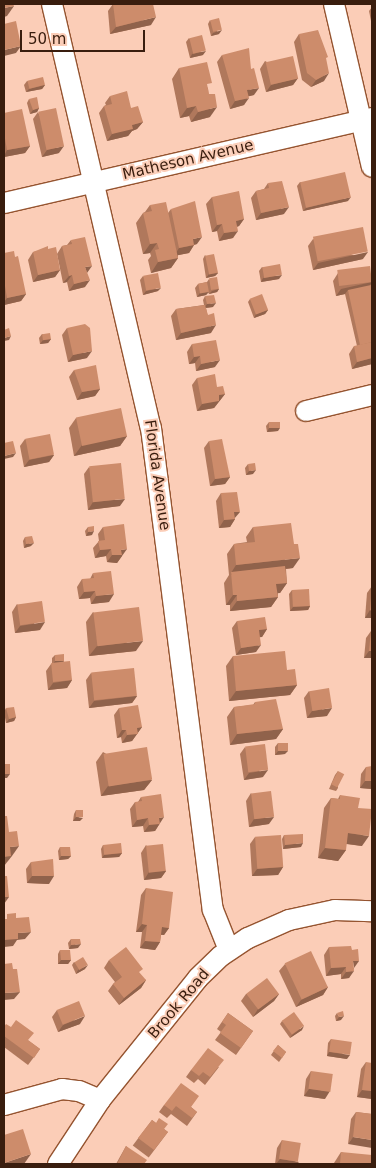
<!DOCTYPE html>
<style>
body{margin:0}
#map{position:relative;width:376px;height:1168px;overflow:hidden;background:#fbcdb7;font-family:"DejaVu Sans",sans-serif}
div>[style]{position:absolute}
.roads{filter:drop-shadow(1px 0 #955430) drop-shadow(-1px 0 #955430) drop-shadow(0 1px #955430) drop-shadow(0 -1px #955430)}
.minor>*{height:20px;margin:-10px;padding:0 10px;transform-origin:10px;border-radius:10px;background:#fff}
.wall>*{inset:0;background:#b0785c;transform-origin:0 0}
.shaded-wall>*{inset:0;background:#90624b}
.building>*{inset:0;background:#cd8c6b;transform-origin:0 0}
span{translate:-50% -50%;white-space:nowrap;text-align:center;line-height:1.15;-webkit-text-stroke:4px #fbcdb7;paint-order:stroke}
.street-label{font-size:15px;color:#391d0e}
.frame{position:absolute;inset:0;border:5px solid #391d0e;pointer-events:none}
.scale{position:absolute;left:20px;top:30px;width:125px;height:22px;box-sizing:border-box;border:2px solid #391d0e;border-top:0;padding-left:6px;font-size:15px;line-height:18px;white-space:nowrap;color:#391d0e;-webkit-text-stroke:4px #fbcdb7;paint-order:stroke}
</style>
<div id="map">
<div class="roads">
<div class="minor">
<i style="left:52px;top:4px;width:435px;rotate:76.9deg"></i>
<i style="left:151px;top:428px;width:486px;rotate:82.7deg"></i>
<i style="left:213px;top:910px;width:43px;rotate:68.2deg"></i>
<i style="left:334px;top:4px;width:167px;rotate:76.9deg"></i>
<i style="left:4px;top:203px;width:378px;rotate:-13deg"></i>
<i style="left:306px;top:411px;width:68px;rotate:-13.6deg"></i>
<i style="left:4px;top:1105px;width:60px;rotate:-15.4deg"></i>
<i style="left:62px;top:1089px;width:17px;rotate:7deg"></i>
<i style="left:79px;top:1091px;width:23px;rotate:23deg"></i>
<i style="left:58px;top:1164px;width:77px;rotate:-56.7deg"></i>
<i style="left:100px;top:1100px;width:156px;rotate:-51.2deg"></i>
<i style="left:198px;top:978px;width:32px;rotate:-44deg"></i>
<i style="left:221px;top:956px;width:32px;rotate:-34deg"></i>
<i style="left:248px;top:938px;width:45px;rotate:-23.7deg"></i>
<i style="left:289px;top:920px;width:47px;rotate:-12.3deg"></i>
<i style="left:335px;top:910px;width:37px;rotate:2deg"></i>
</div>
</div>
<div class="wall">
<i style="clip-path:polygon(113px 4px,151px 25px,110px 34px,108px 11px)"></i>
<i style="clip-path:polygon(372px 7px,372px 26px,369px 11px)"></i>
<i style="clip-path:polygon(210px 20px,219px 34px,211px 36px,208px 24px)"></i>
<i style="clip-path:polygon(299px 34px,326px 61px,324px 81px,311px 87px,302px 80px,294px 42px)"></i>
<i style="clip-path:polygon(189px 38px,203px 55px,190px 58px,186px 42px)"></i>
<i style="clip-path:polygon(222px 55px,254px 95px,248px 96px,244px 105px,230px 109px,217px 62px)"></i>
<i style="clip-path:polygon(265px 61px,298px 78px,293px 85px,266px 92px,260px 69px)"></i>
<i style="clip-path:polygon(179px 68px,208px 88px,210px 117px,191px 122px,189px 116px,180px 118px,172px 79px)"></i>
<i style="clip-path:polygon(27px 81px,45px 85px,42px 89px,26px 92px,24px 85px)"></i>
<i style="clip-path:polygon(110px 96px,131px 108px,143px 122px,137px 129px,132px 131px,128px 136px,107px 141px,99px 113px,104px 106px,106px 105px,105px 103px)"></i>
<i style="clip-path:polygon(29px 99px,39px 108px,37px 112px,30px 114px,27px 103px)"></i>
<i style="clip-path:polygon(38px 112px,59px 153px,42px 157px,33px 119px)"></i>
<i style="clip-path:polygon(4px 113px,30px 146px,25px 153px,4px 157px)"></i>
<i style="clip-path:polygon(300px 182px,348px 201px,303px 211px,297px 186px)"></i>
<i style="clip-path:polygon(268px 183px,284px 214px,256px 220px,251px 198px,256px 191px,264px 189px)"></i>
<i style="clip-path:polygon(212px 197px,244px 219px,239px 226px,237px 227px,233px 238px,219px 241px,217px 231px,212px 232px,206px 204px)"></i>
<i style="clip-path:polygon(150px 205px,168px 213px,171px 209px,197px 244px,194px 245px,189px 253px,178px 255px,178px 258px,171px 268px,151px 273px,148px 260px,151px 256px,150px 253px,143px 254px,136px 223px,143px 213px,145px 212px)"></i>
<i style="clip-path:polygon(313px 239px,363px 259px,313px 270px,308px 246px)"></i>
<i style="clip-path:polygon(71px 240px,87px 272px,85px 287px,69px 291px,67px 282px,63px 283px,57px 254px,62px 246px,67px 245px)"></i>
<i style="clip-path:polygon(48px 249px,60px 270px,55px 277px,33px 282px,28px 260px,33px 252px)"></i>
<i style="clip-path:polygon(4px 253px,26px 294px,21px 301px,4px 305px)"></i>
<i style="clip-path:polygon(205px 255px,218px 273px,215px 276px,206px 278px,203px 259px)"></i>
<i style="clip-path:polygon(262px 267px,279px 279px,261px 282px,259px 271px)"></i>
<i style="clip-path:polygon(338px 273px,372px 278px,372px 283px,371px 285px,372px 293px,372px 364px,352px 369px,349px 354px,354px 346px,357px 346px,345px 294px,336px 296px,333px 281px)"></i>
<i style="clip-path:polygon(143px 276px,158px 291px,143px 295px,140px 280px)"></i>
<i style="clip-path:polygon(209px 279px,219px 289px,217px 292px,209px 294px,208px 292px,206px 295px,197px 297px,195px 288px,198px 284px,207px 282px)"></i>
<i style="clip-path:polygon(205px 296px,213px 307px,206px 308px,211px 333px,176px 340px,171px 316px,176px 309px,204px 305px,203px 300px)"></i>
<i style="clip-path:polygon(250px 299px,268px 310px,265px 314px,254px 318px,248px 302px)"></i>
<i style="clip-path:polygon(67px 328px,87px 358px,68px 362px,62px 335px)"></i>
<i style="clip-path:polygon(42px 334px,51px 339px,48px 343px,40px 344px,39px 338px)"></i>
<i style="clip-path:polygon(192px 344px,215px 367px,196px 371px,195px 363px,189px 364px,187px 352px)"></i>
<i style="clip-path:polygon(74px 370px,100px 389px,95px 396px,77px 400px,69px 377px)"></i>
<i style="clip-path:polygon(197px 378px,217px 387px,225px 394px,214px 408px,197px 411px,192px 385px)"></i>
<i style="clip-path:polygon(76px 418px,127px 436px,120px 446px,74px 456px,69px 428px)"></i>
<i style="clip-path:polygon(269px 422px,278px 431px,267px 432px,266px 426px)"></i>
<i style="clip-path:polygon(25px 439px,54px 455px,49px 462px,24px 467px,20px 446px)"></i>
<i style="clip-path:polygon(209px 441px,230px 477px,225px 484px,210px 486px,204px 448px)"></i>
<i style="clip-path:polygon(248px 464px,253px 474px,246px 475px,245px 468px)"></i>
<i style="clip-path:polygon(89px 467px,120px 506px,88px 510px,84px 474px)"></i>
<i style="clip-path:polygon(221px 493px,235px 519px,230px 527px,219px 528px,216px 501px)"></i>
<i style="clip-path:polygon(88px 527px,92px 535px,86px 536px,85px 531px)"></i>
<i style="clip-path:polygon(103px 527px,122px 556px,117px 563px,107px 562px,106px 556px,95px 558px,93px 548px,99px 541px,98px 534px)"></i>
<i style="clip-path:polygon(253px 527px,293px 568px,286px 569px,287px 583px,280px 593px,278px 593px,278px 597px,271px 607px,230px 611px,230px 605px,226px 605px,224px 583px,229px 575px,227px 554px,234px 544px,247px 542px,246px 537px)"></i>
<i style="clip-path:polygon(25px 537px,31px 546px,24px 548px,23px 541px)"></i>
<i style="clip-path:polygon(93px 573px,109px 602px,91px 604px,90px 598px,79px 599px,77px 587px,82px 579px,90px 579px)"></i>
<i style="clip-path:polygon(372px 586px,372px 618px,365px 618px,367px 593px)"></i>
<i style="clip-path:polygon(292px 590px,310px 606px,308px 610px,290px 611px,289px 594px)"></i>
<i style="clip-path:polygon(17px 604px,40px 630px,15px 633px,12px 612px)"></i>
<i style="clip-path:polygon(93px 612px,136px 651px,89px 656px,86px 622px)"></i>
<i style="clip-path:polygon(237px 621px,267px 629px,262px 637px,260px 637px,256px 652px,236px 655px,232px 628px)"></i>
<i style="clip-path:polygon(371px 631px,372px 658px,364px 658px,366px 638px)"></i>
<i style="clip-path:polygon(55px 655px,64px 661px,63px 662px,72px 680px,67px 688px,48px 690px,46px 671px,51px 664px,52px 664px,52px 658px)"></i>
<i style="clip-path:polygon(233px 656px,287px 670px,297px 685px,290px 695px,229px 701px,226px 666px)"></i>
<i style="clip-path:polygon(91px 673px,137px 696px,132px 703px,89px 708px,86px 680px)"></i>
<i style="clip-path:polygon(309px 691px,327px 716px,307px 718px,304px 698px)"></i>
<i style="clip-path:polygon(255px 702px,283px 729px,276px 739px,230px 745px,227px 717px,234px 707px,253px 705px)"></i>
<i style="clip-path:polygon(6px 708px,16px 717px,14px 721px,6px 723px,4px 712px)"></i>
<i style="clip-path:polygon(119px 708px,142px 727px,132px 741px,122px 743px,121px 737px,117px 738px,114px 715px)"></i>
<i style="clip-path:polygon(278px 743px,285px 754px,275px 755px,275px 747px)"></i>
<i style="clip-path:polygon(245px 747px,263px 777px,244px 780px,240px 754px)"></i>
<i style="clip-path:polygon(103px 752px,152px 780px,144px 790px,101px 796px,96px 762px)"></i>
<i style="clip-path:polygon(366px 767px,372px 789px,360px 788px,361px 774px)"></i>
<i style="clip-path:polygon(338px 771px,338px 788px,336px 791px,329px 789px,335px 775px)"></i>
<i style="clip-path:polygon(251px 793px,269px 824px,249px 827px,246px 801px)"></i>
<i style="clip-path:polygon(340px 795px,358px 808px,362px 846px,346px 844px,346px 850px,338px 861px,318px 858px,324px 808px,331px 798px,338px 799px)"></i>
<i style="clip-path:polygon(141px 797px,160px 823px,155px 831px,144px 832px,143px 826px,132px 827px,130px 809px,135px 802px,138px 802px)"></i>
<i style="clip-path:polygon(76px 810px,80px 821px,73px 821px,74px 814px)"></i>
<i style="clip-path:polygon(284px 835px,301px 847px,283px 849px,282px 839px)"></i>
<i style="clip-path:polygon(255px 837px,283px 867px,278px 875px,252px 876px,250px 844px)"></i>
<i style="clip-path:polygon(103px 845px,122px 853px,119px 857px,102px 858px,101px 849px)"></i>
<i style="clip-path:polygon(146px 845px,166px 871px,161px 878px,144px 880px,141px 853px)"></i>
<i style="clip-path:polygon(60px 847px,71px 856px,68px 859px,59px 860px,58px 851px)"></i>
<i style="clip-path:polygon(31px 862px,49px 884px,27px 883px,26px 869px)"></i>
<i style="clip-path:polygon(146px 888px,169px 928px,164px 935px,161px 935px,160px 942px,155px 950px,140px 948px,142px 932px,136px 932px,141px 895px)"></i>
<i style="clip-path:polygon(71px 939px,78px 948px,69px 949px,68px 943px)"></i>
<i style="clip-path:polygon(329px 947px,354px 968px,349px 978px,341px 979px,341px 974px,326px 976px,324px 955px)"></i>
<i style="clip-path:polygon(60px 950px,71px 960px,68px 964px,58px 964px,58px 954px)"></i>
<i style="clip-path:polygon(109px 960px,146px 980px,141px 988px,119px 1005px,108px 991px,113px 984px,115px 982px,104px 968px)"></i>
<i style="clip-path:polygon(74px 962px,85px 969px,76px 974px,72px 965px)"></i>
<i style="clip-path:polygon(285px 964px,328px 987px,323px 995px,296px 1007px,279px 971px)"></i>
<i style="clip-path:polygon(246px 994px,279px 994px,274px 1001px,253px 1017px,241px 1001px)"></i>
<i style="clip-path:polygon(57px 1010px,80px 1024px,58px 1032px,52px 1017px)"></i>
<i style="clip-path:polygon(228px 1013px,253px 1031px,236px 1055px,215px 1040px,221px 1032px,217px 1029px)"></i>
<i style="clip-path:polygon(337px 1013px,341px 1020px,336px 1021px,335px 1016px)"></i>
<i style="clip-path:polygon(282px 1021px,302px 1030px,290px 1038px,280px 1024px)"></i>
<i style="clip-path:polygon(4px 1027px,29px 1041px,40px 1049px,28px 1065px,4px 1047px)"></i>
<i style="clip-path:polygon(331px 1039px,347px 1059px,327px 1056px,328px 1043px)"></i>
<i style="clip-path:polygon(278px 1045px,286px 1052px,279px 1062px,271px 1055px)"></i>
<i style="clip-path:polygon(366px 1062px,372px 1099px,357px 1097px,361px 1069px)"></i>
<i style="clip-path:polygon(219px 1067px,205px 1085px,198px 1079px,194px 1083px,186px 1077px,191px 1070px)"></i>
<i style="clip-path:polygon(311px 1071px,325px 1099px,304px 1096px,306px 1079px)"></i>
<i style="clip-path:polygon(164px 1105px,191px 1107px,197px 1112px,187px 1126px,171px 1114px,167px 1118px,159px 1112px)"></i>
<i style="clip-path:polygon(356px 1112px,372px 1114px,348px 1144px,351px 1119px)"></i>
<i style="left:152px;top:1120px;width:20px;height:32px;rotate:37deg"></i>
<i style="clip-path:polygon(282px 1140px,297px 1164px,275px 1164px,277px 1148px)"></i>
<i style="clip-path:polygon(126px 1146px,144px 1164px,116px 1164px)"></i>
<i style="clip-path:polygon(341px 1152px,372px 1164px,334px 1164px,334px 1163px)"></i>
</div>
<div class="shaded-wall">
<i style="clip-path:polygon(14px 6px,7px 16px,4px 17px,4px 8px)"></i>
<i style="clip-path:polygon(156px 17px,151px 25px,110px 34px,116px 27px)"></i>
<i style="clip-path:polygon(222px 30px,219px 34px,211px 36px,213px 33px)"></i>
<i style="clip-path:polygon(21px 46px,16px 53px,4px 56px,4px 50px)"></i>
<i style="clip-path:polygon(206px 51px,203px 55px,190px 58px,192px 54px)"></i>
<i style="clip-path:polygon(329px 73px,324px 81px,311px 87px,316px 80px)"></i>
<i style="clip-path:polygon(298px 78px,293px 85px,266px 92px,271px 85px)"></i>
<i style="clip-path:polygon(45px 85px,42px 89px,26px 92px,29px 89px)"></i>
<i style="clip-path:polygon(259px 88px,254px 95px,242px 98px,247px 90px)"></i>
<i style="clip-path:polygon(249px 98px,244px 105px,230px 109px,235px 101px)"></i>
<i style="clip-path:polygon(196px 106px,189px 116px,180px 118px,187px 108px)"></i>
<i style="clip-path:polygon(217px 107px,210px 117px,191px 122px,198px 112px)"></i>
<i style="clip-path:polygon(39px 108px,37px 112px,30px 114px,33px 110px)"></i>
<i style="clip-path:polygon(143px 122px,137px 129px,132px 131px,128px 136px,107px 141px,112px 134px,132px 125px)"></i>
<i style="clip-path:polygon(30px 146px,25px 153px,4px 157px,4px 156px,7px 150px)"></i>
<i style="clip-path:polygon(64px 146px,59px 153px,42px 157px,47px 150px)"></i>
<i style="clip-path:polygon(351px 197px,348px 201px,303px 211px,306px 208px)"></i>
<i style="clip-path:polygon(289px 207px,284px 214px,256px 220px,261px 213px)"></i>
<i style="clip-path:polygon(244px 219px,239px 226px,231px 228px,236px 221px)"></i>
<i style="clip-path:polygon(222px 224px,217px 231px,212px 232px,217px 225px)"></i>
<i style="clip-path:polygon(238px 231px,233px 238px,219px 241px,224px 233px)"></i>
<i style="clip-path:polygon(202px 237px,197px 244px,188px 246px,193px 239px)"></i>
<i style="clip-path:polygon(157px 243px,150px 253px,143px 254px,150px 244px)"></i>
<i style="clip-path:polygon(194px 245px,189px 253px,174px 256px,179px 248px)"></i>
<i style="clip-path:polygon(368px 252px,363px 259px,313px 270px,318px 263px)"></i>
<i style="clip-path:polygon(178px 258px,171px 268px,151px 273px,158px 262px)"></i>
<i style="clip-path:polygon(92px 266px,87px 273px,85px 267px)"></i>
<i style="clip-path:polygon(60px 270px,55px 277px,33px 282px,38px 275px)"></i>
<i style="clip-path:polygon(218px 273px,215px 276px,206px 278px,209px 274px)"></i>
<i style="clip-path:polygon(72px 275px,67px 282px,63px 283px,69px 276px)"></i>
<i style="clip-path:polygon(282px 275px,279px 279px,261px 282px,263px 278px)"></i>
<i style="clip-path:polygon(90px 280px,85px 287px,69px 291px,74px 284px)"></i>
<i style="clip-path:polygon(372px 282px,368px 289px,348px 290px,345px 294px,336px 296px,341px 289px)"></i>
<i style="clip-path:polygon(161px 288px,158px 291px,143px 295px,146px 291px)"></i>
<i style="clip-path:polygon(219px 289px,217px 292px,209px 294px,212px 291px)"></i>
<i style="clip-path:polygon(209px 292px,206px 295px,197px 297px,200px 293px)"></i>
<i style="clip-path:polygon(26px 294px,21px 301px,4px 305px,4px 302px,7px 298px)"></i>
<i style="clip-path:polygon(216px 303px,213px 307px,204px 308px,207px 304px)"></i>
<i style="clip-path:polygon(268px 310px,265px 314px,254px 318px,256px 314px)"></i>
<i style="clip-path:polygon(216px 325px,211px 333px,176px 340px,181px 333px)"></i>
<i style="clip-path:polygon(11px 336px,9px 340px,4px 341px,4px 338px)"></i>
<i style="clip-path:polygon(51px 339px,48px 343px,40px 344px,43px 340px)"></i>
<i style="clip-path:polygon(92px 351px,87px 358px,68px 362px,73px 355px)"></i>
<i style="clip-path:polygon(200px 356px,195px 363px,189px 364px,194px 357px)"></i>
<i style="clip-path:polygon(372px 358px,372px 364px,352px 369px,357px 362px)"></i>
<i style="clip-path:polygon(220px 360px,215px 367px,196px 371px,201px 364px)"></i>
<i style="clip-path:polygon(100px 389px,95px 396px,77px 400px,82px 392px)"></i>
<i style="clip-path:polygon(225px 394px,214px 408px,197px 411px,202px 404px,219px 395px)"></i>
<i style="clip-path:polygon(269px 428px,280px 428px,278px 431px,267px 432px)"></i>
<i style="clip-path:polygon(127px 436px,120px 446px,74px 456px,82px 445px)"></i>
<i style="clip-path:polygon(16px 453px,13px 457px,4px 459px,4px 456px)"></i>
<i style="clip-path:polygon(54px 455px,49px 462px,24px 467px,29px 460px)"></i>
<i style="clip-path:polygon(256px 470px,253px 474px,246px 475px,249px 471px)"></i>
<i style="clip-path:polygon(230px 477px,225px 484px,210px 486px,215px 479px)"></i>
<i style="clip-path:polygon(125px 499px,120px 506px,88px 510px,93px 502px)"></i>
<i style="clip-path:polygon(234px 512px,240px 512px,234px 519px)"></i>
<i style="clip-path:polygon(235px 519px,230px 527px,219px 528px,224px 520px)"></i>
<i style="clip-path:polygon(94px 531px,92px 535px,86px 536px,88px 532px)"></i>
<i style="clip-path:polygon(34px 543px,31px 546px,24px 548px,26px 544px)"></i>
<i style="clip-path:polygon(111px 549px,106px 556px,95px 558px,100px 550px)"></i>
<i style="clip-path:polygon(127px 549px,117px 563px,107px 562px,112px 555px,121px 550px)"></i>
<i style="clip-path:polygon(300px 558px,293px 568px,231px 575px,231px 573px,236px 565px)"></i>
<i style="clip-path:polygon(287px 583px,280px 593px,269px 594px,276px 584px)"></i>
<i style="clip-path:polygon(95px 591px,90px 598px,79px 599px,84px 592px)"></i>
<i style="clip-path:polygon(114px 594px,109px 602px,91px 604px,96px 596px)"></i>
<i style="clip-path:polygon(233px 595px,237px 595px,230px 605px,226px 605px)"></i>
<i style="clip-path:polygon(278px 597px,271px 607px,230px 611px,237px 601px)"></i>
<i style="clip-path:polygon(310px 606px,308px 610px,290px 611px,293px 607px)"></i>
<i style="clip-path:polygon(370px 610px,372px 611px,372px 618px,365px 618px)"></i>
<i style="clip-path:polygon(45px 622px,40px 630px,15px 633px,20px 626px)"></i>
<i style="clip-path:polygon(267px 629px,262px 637px,254px 638px,259px 630px)"></i>
<i style="clip-path:polygon(143px 641px,136px 651px,89px 656px,97px 646px)"></i>
<i style="clip-path:polygon(261px 645px,256px 652px,236px 655px,241px 648px)"></i>
<i style="clip-path:polygon(369px 651px,372px 651px,372px 658px,364px 658px)"></i>
<i style="clip-path:polygon(55px 661px,64px 661px,61px 665px,52px 665px)"></i>
<i style="clip-path:polygon(72px 680px,67px 688px,48px 690px,53px 683px)"></i>
<i style="clip-path:polygon(297px 685px,290px 695px,229px 701px,236px 691px)"></i>
<i style="clip-path:polygon(137px 696px,132px 703px,89px 708px,94px 701px)"></i>
<i style="clip-path:polygon(332px 708px,327px 716px,307px 718px,312px 711px)"></i>
<i style="clip-path:polygon(16px 717px,14px 721px,6px 723px,9px 719px)"></i>
<i style="clip-path:polygon(142px 727px,132px 741px,122px 743px,127px 735px,137px 728px)"></i>
<i style="clip-path:polygon(283px 729px,276px 739px,230px 745px,237px 734px)"></i>
<i style="clip-path:polygon(122px 730px,126px 730px,121px 737px,117px 738px)"></i>
<i style="clip-path:polygon(278px 751px,288px 751px,285px 754px,275px 755px)"></i>
<i style="clip-path:polygon(268px 770px,263px 777px,244px 780px,249px 773px)"></i>
<i style="clip-path:polygon(4px 774px,10px 774px,7px 778px,4px 778px)"></i>
<i style="clip-path:polygon(152px 780px,144px 790px,101px 796px,108px 786px)"></i>
<i style="clip-path:polygon(365px 781px,372px 781px,372px 789px,360px 788px)"></i>
<i style="clip-path:polygon(76px 817px,83px 818px,80px 821px,73px 821px)"></i>
<i style="clip-path:polygon(164px 817px,155px 831px,144px 832px,149px 825px,159px 818px)"></i>
<i style="clip-path:polygon(274px 817px,269px 824px,249px 827px,254px 819px)"></i>
<i style="clip-path:polygon(148px 818px,143px 826px,132px 827px,137px 820px)"></i>
<i style="clip-path:polygon(348px 833px,369px 836px,362px 846px,341px 843px)"></i>
<i style="clip-path:polygon(303px 843px,301px 847px,283px 849px,285px 845px)"></i>
<i style="clip-path:polygon(19px 846px,12px 856px,4px 866px,4px 857px,10px 847px)"></i>
<i style="clip-path:polygon(325px 848px,346px 850px,338px 861px,318px 858px)"></i>
<i style="clip-path:polygon(122px 853px,119px 857px,102px 858px,104px 855px)"></i>
<i style="clip-path:polygon(61px 856px,71px 856px,68px 859px,59px 860px)"></i>
<i style="clip-path:polygon(283px 867px,278px 875px,252px 876px,257px 869px)"></i>
<i style="clip-path:polygon(166px 871px,161px 878px,144px 880px,149px 872px)"></i>
<i style="clip-path:polygon(32px 876px,54px 876px,49px 884px,27px 883px)"></i>
<i style="clip-path:polygon(4px 897px,9px 897px,4px 904px)"></i>
<i style="clip-path:polygon(142px 924px,147px 925px,142px 932px,136px 932px)"></i>
<i style="clip-path:polygon(162px 927px,169px 928px,164px 935px,157px 934px)"></i>
<i style="clip-path:polygon(31px 932px,25px 939px,17px 940px,13px 946px,4px 947px,4px 940px,18px 933px)"></i>
<i style="clip-path:polygon(145px 941px,160px 942px,155px 950px,140px 948px)"></i>
<i style="clip-path:polygon(81px 944px,78px 948px,69px 949px,71px 945px)"></i>
<i style="clip-path:polygon(61px 960px,71px 960px,68px 964px,58px 964px)"></i>
<i style="clip-path:polygon(353px 961px,359px 961px,354px 968px)"></i>
<i style="clip-path:polygon(88px 965px,85px 969px,76px 974px,78px 970px)"></i>
<i style="clip-path:polygon(346px 967px,341px 974px,326px 976px,331px 968px)"></i>
<i style="clip-path:polygon(354px 971px,349px 978px,341px 979px,346px 972px)"></i>
<i style="clip-path:polygon(146px 980px,141px 988px,119px 1005px,124px 998px)"></i>
<i style="clip-path:polygon(328px 987px,323px 995px,296px 1007px,301px 1000px)"></i>
<i style="clip-path:polygon(20px 992px,14px 999px,4px 1000px,4px 993px)"></i>
<i style="clip-path:polygon(279px 994px,274px 1001px,253px 1017px,258px 1009px)"></i>
<i style="clip-path:polygon(85px 1016px,80px 1024px,58px 1032px,63px 1025px)"></i>
<i style="clip-path:polygon(344px 1016px,341px 1020px,336px 1021px,339px 1017px)"></i>
<i style="clip-path:polygon(304px 1026px,302px 1030px,290px 1038px,292px 1035px)"></i>
<i style="clip-path:polygon(329px 1052px,350px 1055px,347px 1059px,327px 1056px)"></i>
<i style="clip-path:polygon(309px 1089px,330px 1091px,325px 1099px,304px 1096px)"></i>
<i style="clip-path:polygon(362px 1090px,372px 1091px,372px 1099px,357px 1097px)"></i>
<i style="clip-path:polygon(353px 1137px,372px 1140px,372px 1148px,348px 1144px)"></i>
<i style="clip-path:polygon(31px 1154px,24px 1164px,4px 1164px,4px 1163px)"></i>
<i style="clip-path:polygon(280px 1159px,299px 1162px,297px 1164px,276px 1164px)"></i>
</div>
<div class="building">
<i style="clip-path:polygon(4px 4px,13px 4px,14px 6px,4px 8px)"></i>
<i style="clip-path:polygon(113px 4px,153px 4px,156px 17px,116px 27px)"></i>
<i style="left:219px;top:18px;width:12px;height:9px;rotate:76deg"></i>
<i style="clip-path:polygon(16px 21px,21px 46px,4px 50px,4px 24px)"></i>
<i style="clip-path:polygon(318px 30px,328px 57px,326px 58px,329px 73px,316px 80px,307px 73px,299px 34px)"></i>
<i style="left:202px;top:35px;width:16px;height:13px;rotate:76deg"></i>
<i style="clip-path:polygon(249px 48px,251px 69px,254px 68px,259px 88px,247px 90px,249px 98px,235px 101px,222px 55px)"></i>
<i style="left:293px;top:56px;width:23px;height:28px;rotate:77deg"></i>
<i style="clip-path:polygon(207px 62px,212px 83px,207px 84px,209px 94px,215px 94px,217px 107px,198px 112px,196px 106px,187px 108px,179px 68px)"></i>
<i style="left:43px;top:77px;width:8px;height:16px;rotate:76deg"></i>
<i style="clip-path:polygon(127px 91px,131px 108px,138px 106px,143px 122px,132px 125px,133px 129px,112px 134px,104px 106px,112px 104px,110px 96px)"></i>
<i style="clip-path:polygon(37px 97px,39px 108px,33px 110px,29px 99px)"></i>
<i style="left:56px;top:108px;width:39px;height:18px;rotate:78deg"></i>
<i style="clip-path:polygon(22px 109px,30px 146px,7px 150px,4px 133px,4px 113px)"></i>
<i style="left:345px;top:172px;width:26px;height:46px;rotate:77deg"></i>
<i style="clip-path:polygon(282px 181px,289px 207px,261px 213px,256px 191px,269px 188px,268px 183px)"></i>
<i style="clip-path:polygon(239px 191px,244px 219px,236px 221px,238px 231px,224px 233px,222px 224px,217px 225px,212px 197px)"></i>
<i style="clip-path:polygon(195px 201px,202px 237px,193px 239px,194px 245px,179px 248px,171px 209px)"></i>
<i style="clip-path:polygon(166px 202px,178px 258px,158px 262px,155px 250px,159px 249px,157px 243px,150px 244px,143px 213px,152px 211px,150px 205px)"></i>
<i style="left:363px;top:227px;width:25px;height:51px;rotate:79deg"></i>
<i style="clip-path:polygon(85px 237px,92px 266px,85px 267px,90px 280px,74px 284px,72px 275px,69px 276px,62px 246px,72px 244px,71px 240px)"></i>
<i style="clip-path:polygon(48px 246px,48px 249px,56px 247px,60px 270px,38px 275px,33px 252px)"></i>
<i style="clip-path:polygon(14px 251px,15px 257px,18px 256px,26px 294px,7px 298px,4px 280px,4px 253px)"></i>
<i style="left:214px;top:254px;width:19px;height:9px;rotate:78deg"></i>
<i style="left:280px;top:264px;width:11px;height:18px;rotate:80deg"></i>
<i style="left:370px;top:266px;width:16px;height:33px;rotate:83deg"></i>
<i style="left:158px;top:273px;width:15px;height:15px;rotate:79deg"></i>
<i style="left:217px;top:277px;width:12px;height:8px;rotate:81deg"></i>
<i style="left:207px;top:282px;width:10px;height:9px;rotate:79deg"></i>
<i style="clip-path:polygon(371px 285px,372px 293px,372px 342px,360px 345px,348px 290px)"></i>
<i style="left:262px;top:294px;width:17px;height:13px;rotate:69deg"></i>
<i style="clip-path:polygon(214px 295px,216px 303px,207px 304px,205px 296px)"></i>
<i style="clip-path:polygon(205px 305px,208px 315px,214px 313px,216px 325px,181px 333px,176px 309px)"></i>
<i style="clip-path:polygon(85px 324px,90px 328px,92px 351px,73px 355px,67px 328px)"></i>
<i style="clip-path:polygon(9px 328px,11px 336px,4px 338px,4px 330px)"></i>
<i style="left:50px;top:333px;width:6px;height:8px;rotate:81deg"></i>
<i style="clip-path:polygon(216px 340px,220px 360px,201px 364px,200px 356px,194px 357px,192px 344px)"></i>
<i style="clip-path:polygon(372px 342px,372px 358px,357px 362px,354px 346px)"></i>
<i style="clip-path:polygon(96px 365px,100px 389px,82px 392px,74px 370px)"></i>
<i style="clip-path:polygon(215px 374px,217px 387px,223px 386px,225px 394px,219px 395px,219px 401px,202px 404px,197px 378px)"></i>
<i style="left:121px;top:408px;width:29px;height:46px;rotate:78deg"></i>
<i style="left:269px;top:422px;width:11px;height:6px"></i>
<i style="left:50px;top:434px;width:21px;height:25px;rotate:79deg"></i>
<i style="clip-path:polygon(222px 439px,230px 477px,215px 479px,209px 441px)"></i>
<i style="clip-path:polygon(13px 441px,16px 453px,4px 456px,4px 443px)"></i>
<i style="left:121px;top:463px;width:36px;height:32px;rotate:84deg"></i>
<i style="left:255px;top:463px;width:7px;height:7px;rotate:82deg"></i>
<i style="clip-path:polygon(237px 492px,240px 512px,234px 512px,235px 519px,224px 520px,221px 493px)"></i>
<i style="clip-path:polygon(291px 523px,294px 544px,298px 544px,300px 558px,236px 565px,234px 544px,255px 542px,253px 527px)"></i>
<i style="clip-path:polygon(124px 524px,127px 549px,121px 550px,122px 555px,112px 555px,111px 549px,100px 550px,98px 541px,105px 540px,103px 527px)"></i>
<i style="clip-path:polygon(94px 526px,94px 531px,88px 532px,88px 527px)"></i>
<i style="clip-path:polygon(32px 536px,34px 543px,26px 544px,25px 537px)"></i>
<i style="clip-path:polygon(285px 566px,287px 583px,276px 584px,278px 597px,237px 601px,237px 595px,233px 595px,231px 572px)"></i>
<i style="clip-path:polygon(111px 571px,114px 594px,96px 596px,95px 591px,84px 592px,82px 579px,94px 578px,93px 573px)"></i>
<i style="clip-path:polygon(372px 586px,372px 611px,370px 610px)"></i>
<i style="left:309px;top:589px;width:17px;height:17px;rotate:87deg"></i>
<i style="left:42px;top:601px;width:21px;height:25px;rotate:82deg"></i>
<i style="left:139px;top:607px;width:34px;height:46px;rotate:83deg"></i>
<i style="clip-path:polygon(265px 617px,267px 629px,259px 630px,261px 645px,241px 648px,237px 621px)"></i>
<i style="clip-path:polygon(371px 631px,372px 631px,372px 651px,369px 651px)"></i>
<i style="clip-path:polygon(285px 651px,287px 670px,295px 669px,297px 685px,236px 691px,233px 656px)"></i>
<i style="clip-path:polygon(64px 654px,64px 661px,55px 661px,55px 655px)"></i>
<i style="left:70px;top:661px;width:19px;height:19px;rotate:84deg"></i>
<i style="left:134px;top:668px;width:28px;height:43px;rotate:84deg"></i>
<i style="left:329px;top:688px;width:20px;height:20px;rotate:81deg"></i>
<i style="clip-path:polygon(276px 699px,283px 729px,237px 734px,234px 707px,255px 704px,255px 702px)"></i>
<i style="clip-path:polygon(138px 705px,142px 727px,137px 728px,138px 734px,127px 735px,126px 730px,122px 730px,119px 708px)"></i>
<i style="clip-path:polygon(14px 707px,16px 717px,9px 719px,6px 708px)"></i>
<i style="left:278px;top:743px;width:10px;height:8px"></i>
<i style="left:265px;top:744px;width:26px;height:20px;rotate:83deg"></i>
<i style="left:147px;top:747px;width:33px;height:44px;rotate:81deg"></i>
<i style="left:4px;top:764px;width:6px;height:10px"></i>
<i style="clip-path:polygon(372px 766px,372px 781px,365px 781px,366px 767px)"></i>
<i style="left:338px;top:771px;width:7px;height:15px;rotate:27deg"></i>
<i style="left:271px;top:791px;width:26px;height:20px;rotate:83deg"></i>
<i style="clip-path:polygon(161px 794px,164px 817px,159px 818px,160px 824px,149px 825px,148px 818px,137px 820px,135px 802px,142px 801px,141px 797px)"></i>
<i style="clip-path:polygon(340px 795px,360px 798px,358px 808px,372px 809px,369px 836px,348px 833px,346px 850px,325px 848px,331px 798px,340px 799px)"></i>
<i style="left:76px;top:810px;width:7px;height:7px"></i>
<i style="clip-path:polygon(4px 816px,7px 816px,9px 832px,17px 831px,19px 846px,10px 847px,11px 856px,4px 857px)"></i>
<i style="clip-path:polygon(303px 834px,303px 843px,285px 845px,284px 835px)"></i>
<i style="left:281px;top:835px;width:32px;height:26px;rotate:86deg"></i>
<i style="left:121px;top:843px;width:10px;height:18px;rotate:84deg"></i>
<i style="left:163px;top:844px;width:27px;height:17px;rotate:84deg"></i>
<i style="clip-path:polygon(60px 847px,70px 847px,71px 856px,61px 856px)"></i>
<i style="clip-path:polygon(53px 859px,54px 876px,32px 876px,31px 862px)"></i>
<i style="clip-path:polygon(4px 876px,7px 876px,9px 897px,4px 897px)"></i>
<i style="clip-path:polygon(146px 888px,173px 892px,169px 928px,162px 927px,160px 942px,145px 941px,147px 925px,142px 924px)"></i>
<i style="clip-path:polygon(16px 913px,16px 918px,29px 917px,31px 932px,18px 933px,18px 939px,4px 940px,4px 919px,7px 919px,7px 914px)"></i>
<i style="clip-path:polygon(71px 939px,80px 939px,81px 944px,71px 945px)"></i>
<i style="clip-path:polygon(351px 946px,352px 950px,358px 949px,359px 961px,353px 961px,354px 971px,346px 972px,346px 967px,331px 968px,329px 947px)"></i>
<i style="clip-path:polygon(126px 947px,143px 969px,139px 972px,146px 980px,124px 998px,113px 984px,122px 977px,109px 960px)"></i>
<i style="clip-path:polygon(60px 950px,70px 950px,71px 960px,61px 960px)"></i>
<i style="left:311px;top:951px;width:40px;height:29px;rotate:65deg"></i>
<i style="left:83px;top:957px;width:9px;height:10px;rotate:58deg"></i>
<i style="clip-path:polygon(12px 963px,13px 969px,17px 969px,20px 992px,4px 993px,4px 964px)"></i>
<i style="left:267px;top:978px;width:20px;height:26px;rotate:53deg"></i>
<i style="left:79px;top:1001px;width:16px;height:24px;rotate:68deg"></i>
<i style="clip-path:polygon(343px 1011px,344px 1016px,339px 1017px,337px 1013px)"></i>
<i style="left:294px;top:1012px;width:17px;height:15px;rotate:54deg"></i>
<i style="clip-path:polygon(228px 1013px,253px 1031px,241px 1048px,220px 1033px,226px 1025px,222px 1022px)"></i>
<i style="clip-path:polygon(16px 1020px,34px 1033px,28px 1040px,40px 1049px,34px 1058px,4px 1036px,4px 1027px,6px 1024px,11px 1027px)"></i>
<i style="left:331px;top:1039px;width:21px;height:13px;rotate:8deg"></i>
<i style="clip-path:polygon(278px 1045px,286px 1052px,282px 1058px,273px 1051px)"></i>
<i style="clip-path:polygon(208px 1048px,224px 1060px,210px 1077px,203px 1072px,199px 1076px,191px 1070px)"></i>
<i style="clip-path:polygon(366px 1062px,372px 1063px,372px 1091px,362px 1090px)"></i>
<i style="left:311px;top:1071px;width:22px;height:18px;rotate:8deg"></i>
<i style="clip-path:polygon(181px 1083px,199px 1096px,191px 1107px,197px 1112px,192px 1118px,176px 1106px,172px 1111px,164px 1105px)"></i>
<i style="clip-path:polygon(356px 1112px,372px 1114px,372px 1140px,353px 1137px)"></i>
<i style="clip-path:polygon(159px 1118px,168px 1124px,164px 1129px,168px 1132px,154px 1150px,138px 1138px,152px 1120px,156px 1123px)"></i>
<i style="clip-path:polygon(23px 1129px,31px 1154px,4px 1163px,4px 1135px)"></i>
<i style="left:282px;top:1140px;width:19px;height:19px;rotate:9deg"></i>
<i style="clip-path:polygon(126px 1146px,147px 1160px,144px 1164px,117px 1164px)"></i>
<i style="clip-path:polygon(341px 1152px,372px 1155px,372px 1164px,340px 1164px)"></i>
</div>
<div class="street-label">
<span style="left:188px;top:160px;rotate:-13deg">Matheson Avenue</span>
<span style="left:157px;top:475px;rotate:82deg">Florida Avenue</span>
<span style="left:179px;top:1004px;rotate:-50deg">Brook Road</span>
</div>
<div class="frame"></div>
<div class="scale">50 m</div>
</div>
